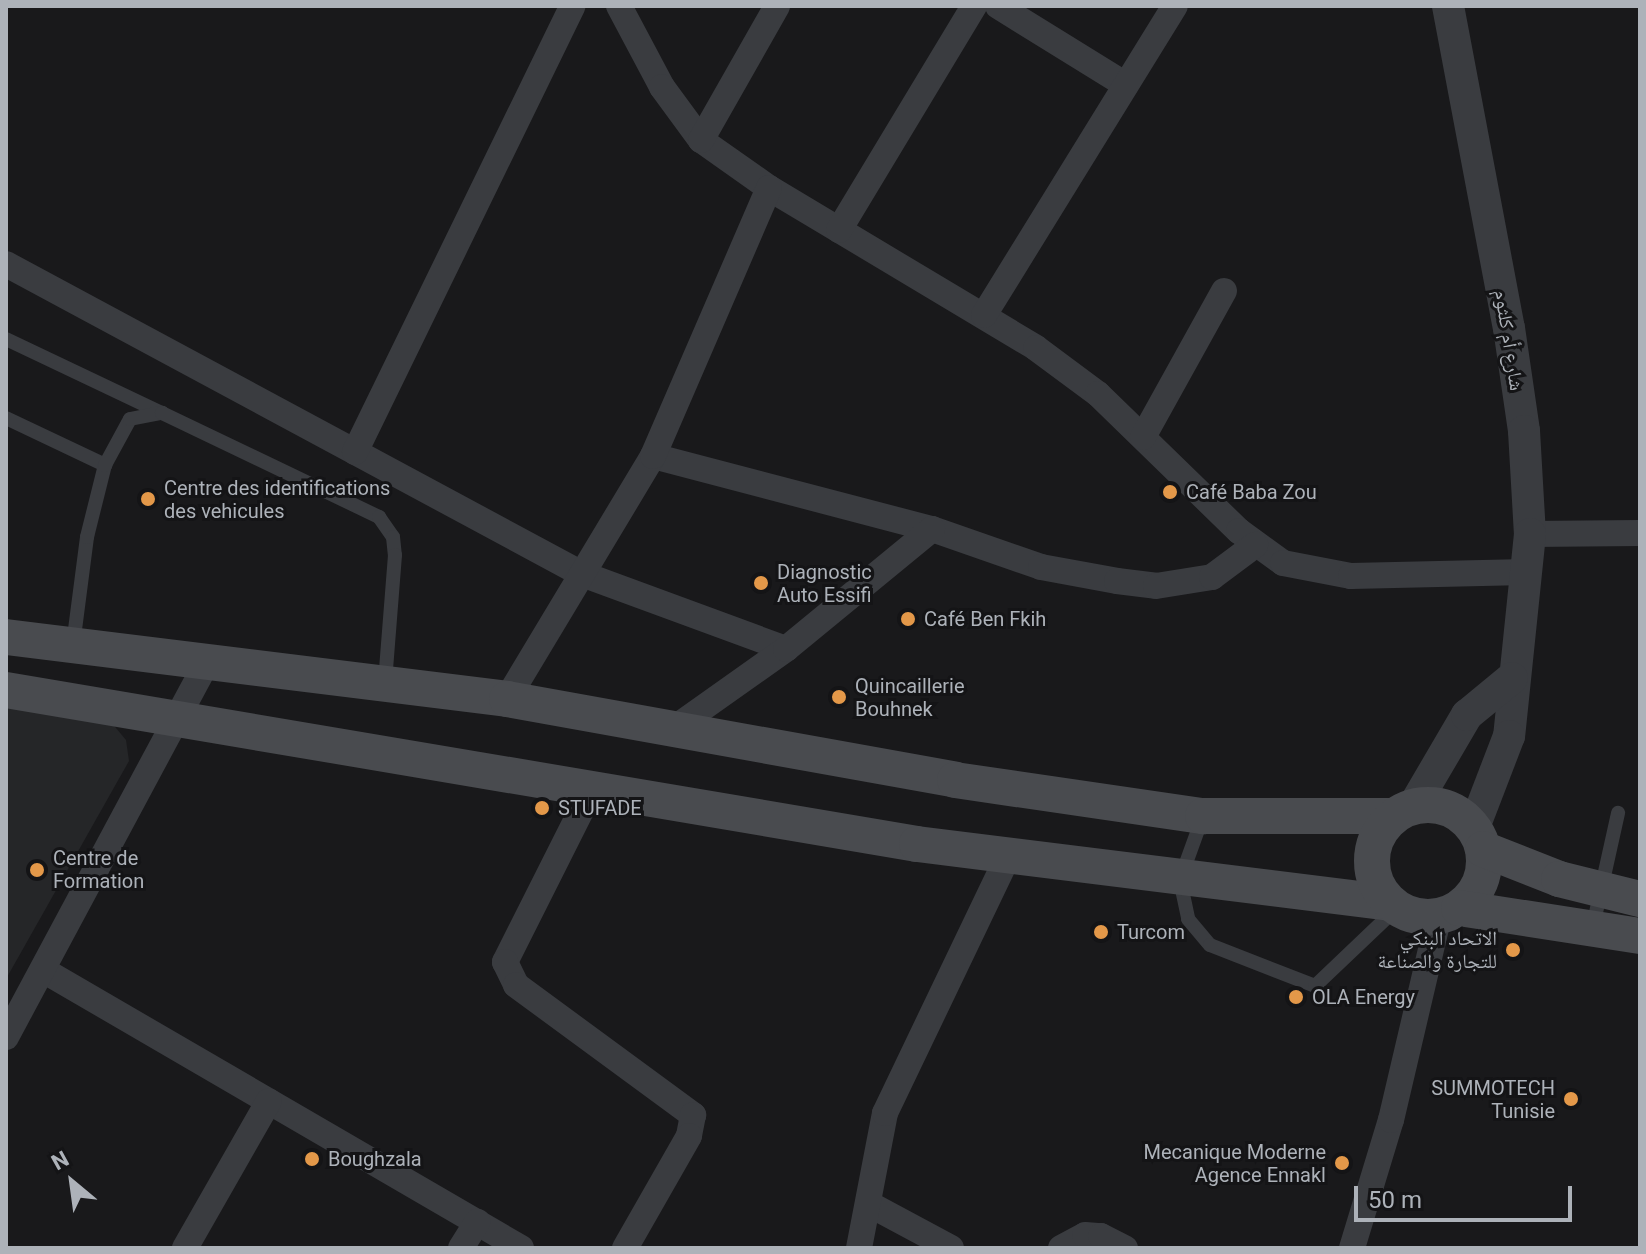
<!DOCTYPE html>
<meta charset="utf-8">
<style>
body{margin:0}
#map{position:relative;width:1646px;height:1254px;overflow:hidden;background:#19191b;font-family:Roboto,"Noto Naskh Arabic",sans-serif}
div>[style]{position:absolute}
.built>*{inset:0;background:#252628}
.service>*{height:14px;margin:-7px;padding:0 7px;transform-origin:7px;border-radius:7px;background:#3a3c40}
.minor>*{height:26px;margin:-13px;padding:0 13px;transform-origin:13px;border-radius:13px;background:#3a3c40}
.tertiary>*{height:32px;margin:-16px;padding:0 16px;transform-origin:16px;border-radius:16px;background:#3a3c40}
.secondary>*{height:36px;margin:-18px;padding:0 18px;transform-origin:18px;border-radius:18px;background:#494b4f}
.secondary>.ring{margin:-18px;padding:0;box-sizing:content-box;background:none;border:36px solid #494b4f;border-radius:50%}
.dots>*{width:22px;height:22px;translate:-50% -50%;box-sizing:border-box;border:4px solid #141416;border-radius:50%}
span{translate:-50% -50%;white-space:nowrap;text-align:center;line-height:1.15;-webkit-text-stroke:6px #141416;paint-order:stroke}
.street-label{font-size:20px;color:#adb2b9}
.poi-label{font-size:20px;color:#adb2b9}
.left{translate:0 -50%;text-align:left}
.right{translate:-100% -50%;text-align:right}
.frame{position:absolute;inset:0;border:8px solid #adb2b9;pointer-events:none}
.north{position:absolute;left:32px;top:1142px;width:80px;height:80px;-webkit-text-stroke:6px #141416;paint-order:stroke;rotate:331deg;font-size:22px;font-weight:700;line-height:32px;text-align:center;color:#adb2b9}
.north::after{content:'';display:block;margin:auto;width:28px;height:36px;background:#adb2b9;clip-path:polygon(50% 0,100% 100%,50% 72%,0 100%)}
.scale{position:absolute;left:1354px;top:1186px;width:218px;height:36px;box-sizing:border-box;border:4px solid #adb2b9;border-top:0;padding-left:10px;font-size:24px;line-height:28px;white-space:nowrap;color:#adb2b9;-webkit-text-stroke:6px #141416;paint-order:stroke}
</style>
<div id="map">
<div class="built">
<i style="clip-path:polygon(6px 706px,111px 722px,126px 740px,129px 761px,6px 979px)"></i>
</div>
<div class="service">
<i style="left:6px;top:339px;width:173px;rotate:25.4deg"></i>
<i style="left:6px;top:418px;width:110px;rotate:25.4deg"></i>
<i style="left:73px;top:645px;width:109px;rotate:-82.6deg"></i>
<i style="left:87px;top:537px;width:74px;rotate:-76deg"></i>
<i style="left:105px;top:465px;width:52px;rotate:-61.5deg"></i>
<i style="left:130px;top:419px;width:33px;rotate:-11deg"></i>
<i style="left:162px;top:413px;width:241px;rotate:25.6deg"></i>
<i style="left:379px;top:517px;width:24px;rotate:55deg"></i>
<i style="left:393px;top:537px;width:18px;rotate:84deg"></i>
<i style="left:395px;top:555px;width:127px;rotate:94.5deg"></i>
<i style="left:1203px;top:816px;width:68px;rotate:109.8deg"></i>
<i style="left:1180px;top:880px;width:40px;rotate:78deg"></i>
<i style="left:1188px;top:919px;width:34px;rotate:50deg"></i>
<i style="left:1210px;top:945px;width:113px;rotate:21.3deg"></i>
<i style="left:1315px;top:986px;width:113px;rotate:-43.6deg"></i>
<i style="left:1593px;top:926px;width:116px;rotate:-77.5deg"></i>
</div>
<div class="minor">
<i style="left:619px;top:6px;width:92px;rotate:62deg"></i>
<i style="left:662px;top:87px;width:66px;rotate:53.7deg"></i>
<i style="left:701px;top:140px;width:83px;rotate:35.2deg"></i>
<i style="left:769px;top:188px;width:311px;rotate:30.9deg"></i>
<i style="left:1036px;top:348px;width:77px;rotate:36.6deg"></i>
<i style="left:1098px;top:394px;width:197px;rotate:44.2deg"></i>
<i style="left:1239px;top:531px;width:54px;rotate:36deg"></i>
<i style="left:1283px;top:563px;width:69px;rotate:10.8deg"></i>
<i style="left:1351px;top:576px;width:176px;rotate:-1.3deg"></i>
<i style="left:998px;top:6px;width:150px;rotate:31.7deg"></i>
<i style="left:701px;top:140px;width:154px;rotate:-60.4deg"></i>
<i style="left:839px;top:230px;width:262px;rotate:-58.9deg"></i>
<i style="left:6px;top:264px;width:654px;rotate:28.29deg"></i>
<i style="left:582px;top:574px;width:217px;rotate:20.2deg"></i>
<i style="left:984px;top:315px;width:363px;rotate:-58.3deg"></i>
<i style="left:1143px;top:437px;width:167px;rotate:-61deg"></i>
<i style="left:355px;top:452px;width:496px;rotate:-64deg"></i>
<i style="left:653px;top:456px;width:288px;rotate:14.7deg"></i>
<i style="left:932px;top:529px;width:115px;rotate:19.2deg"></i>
<i style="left:1041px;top:567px;width:77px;rotate:10.4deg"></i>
<i style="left:1117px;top:581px;width:39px;rotate:7deg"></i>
<i style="left:1156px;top:586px;width:57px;rotate:-9.1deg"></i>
<i style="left:1212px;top:577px;width:54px;rotate:-36.7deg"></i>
<i style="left:1530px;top:534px;width:110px;rotate:-0.5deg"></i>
<i style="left:507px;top:699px;width:283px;rotate:-59deg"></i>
<i style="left:653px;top:456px;width:292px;rotate:-66.6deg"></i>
<i style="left:676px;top:727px;width:135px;rotate:-35.3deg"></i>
<i style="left:786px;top:649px;width:189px;rotate:-39.4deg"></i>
<i style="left:593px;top:787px;width:196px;rotate:116.7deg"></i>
<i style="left:505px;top:962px;width:25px;rotate:64deg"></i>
<i style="left:516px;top:985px;width:220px;rotate:36.3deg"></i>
<i style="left:693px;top:1115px;width:21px;rotate:101deg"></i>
<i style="left:689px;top:1136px;width:129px;rotate:119.7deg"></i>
<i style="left:43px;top:970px;width:553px;rotate:30.18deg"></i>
<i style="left:6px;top:1037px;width:428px;rotate:-61.8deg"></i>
<i style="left:869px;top:1204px;width:93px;rotate:28.2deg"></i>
<i style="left:185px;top:1248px;width:169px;rotate:-60.3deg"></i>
<i style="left:461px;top:1248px;width:31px;rotate:-58deg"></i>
<i style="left:859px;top:1248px;width:137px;rotate:-79.1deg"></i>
<i style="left:885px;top:1113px;width:287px;rotate:-64.4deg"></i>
<i style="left:1061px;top:1248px;width:27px;rotate:-28deg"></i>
<i style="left:1085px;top:1235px;width:16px;rotate:4deg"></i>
<i style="left:1101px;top:1236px;width:27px;rotate:27deg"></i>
<i style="left:1352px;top:1248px;width:134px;rotate:-73.1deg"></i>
<i style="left:1391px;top:1120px;width:210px;rotate:-76.8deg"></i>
</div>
<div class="tertiary">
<i style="left:1448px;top:6px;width:328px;rotate:79.3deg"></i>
<i style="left:1509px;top:328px;width:104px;rotate:81.7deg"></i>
<i style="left:1524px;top:431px;width:103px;rotate:86.7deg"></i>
<i style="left:1530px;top:534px;width:203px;rotate:95.9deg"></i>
<i style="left:1509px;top:736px;width:97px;rotate:111deg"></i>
<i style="left:1413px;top:807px;width:107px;rotate:-59.6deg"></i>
<i style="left:1467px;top:715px;width:58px;rotate:-39.4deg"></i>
</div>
<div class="secondary">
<i style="left:6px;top:637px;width:505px;rotate:7.05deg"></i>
<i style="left:507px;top:699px;width:455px;rotate:10.2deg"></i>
<i style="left:955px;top:780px;width:251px;rotate:8.3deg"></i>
<i style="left:1203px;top:816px;width:191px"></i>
<i style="left:6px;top:690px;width:924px;rotate:9.59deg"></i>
<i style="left:917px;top:844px;width:477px;rotate:7.1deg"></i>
<i class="ring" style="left:1372px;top:805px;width:76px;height:76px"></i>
<i style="left:1483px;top:849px;width:82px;rotate:21.5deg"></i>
<i style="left:1559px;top:879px;width:83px;rotate:13.9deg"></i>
<i style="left:1459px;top:908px;width:183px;rotate:8.8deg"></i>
</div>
<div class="dots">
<i style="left:1170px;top:492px;background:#e39849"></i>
<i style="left:148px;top:499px;background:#e39849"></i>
<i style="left:761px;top:583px;background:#e39849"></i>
<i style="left:908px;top:619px;background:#e39849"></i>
<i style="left:839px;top:697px;background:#e39849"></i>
<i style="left:542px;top:808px;background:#e39849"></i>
<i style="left:37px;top:870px;background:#e39849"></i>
<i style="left:1101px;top:932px;background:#e39849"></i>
<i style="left:1513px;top:950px;background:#e39849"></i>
<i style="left:1296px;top:997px;background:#e39849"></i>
<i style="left:1571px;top:1099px;background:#e39849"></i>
<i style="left:312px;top:1159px;background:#e39849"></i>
<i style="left:1342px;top:1163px;background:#e39849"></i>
</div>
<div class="street-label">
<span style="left:1509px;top:340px;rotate:81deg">شارع أم كلثوم</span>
</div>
<div class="poi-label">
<span class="left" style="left:164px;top:500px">Centre des identifications<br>des vehicules</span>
<span class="left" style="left:1186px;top:492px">Café Baba Zou</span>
<span class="left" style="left:777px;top:584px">Diagnostic<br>Auto Essifi</span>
<span class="left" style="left:924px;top:619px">Café Ben Fkih</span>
<span class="left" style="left:855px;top:698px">Quincaillerie<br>Bouhnek</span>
<span class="left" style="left:558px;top:808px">STUFADE</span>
<span class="left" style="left:53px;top:870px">Centre de<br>Formation</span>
<span class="left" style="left:1117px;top:932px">Turcom</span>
<span class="right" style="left:1497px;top:950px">الاتحاد البنكي<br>للتجارة والصناعة</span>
<span class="left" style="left:1312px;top:997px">OLA Energy</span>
<span class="right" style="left:1555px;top:1100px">SUMMOTECH<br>Tunisie</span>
<span class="right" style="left:1326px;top:1164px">Mecanique Moderne<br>Agence Ennakl</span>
<span class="left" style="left:328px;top:1159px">Boughzala</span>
</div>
<div class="frame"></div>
<div class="north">N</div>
<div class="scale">50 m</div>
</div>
